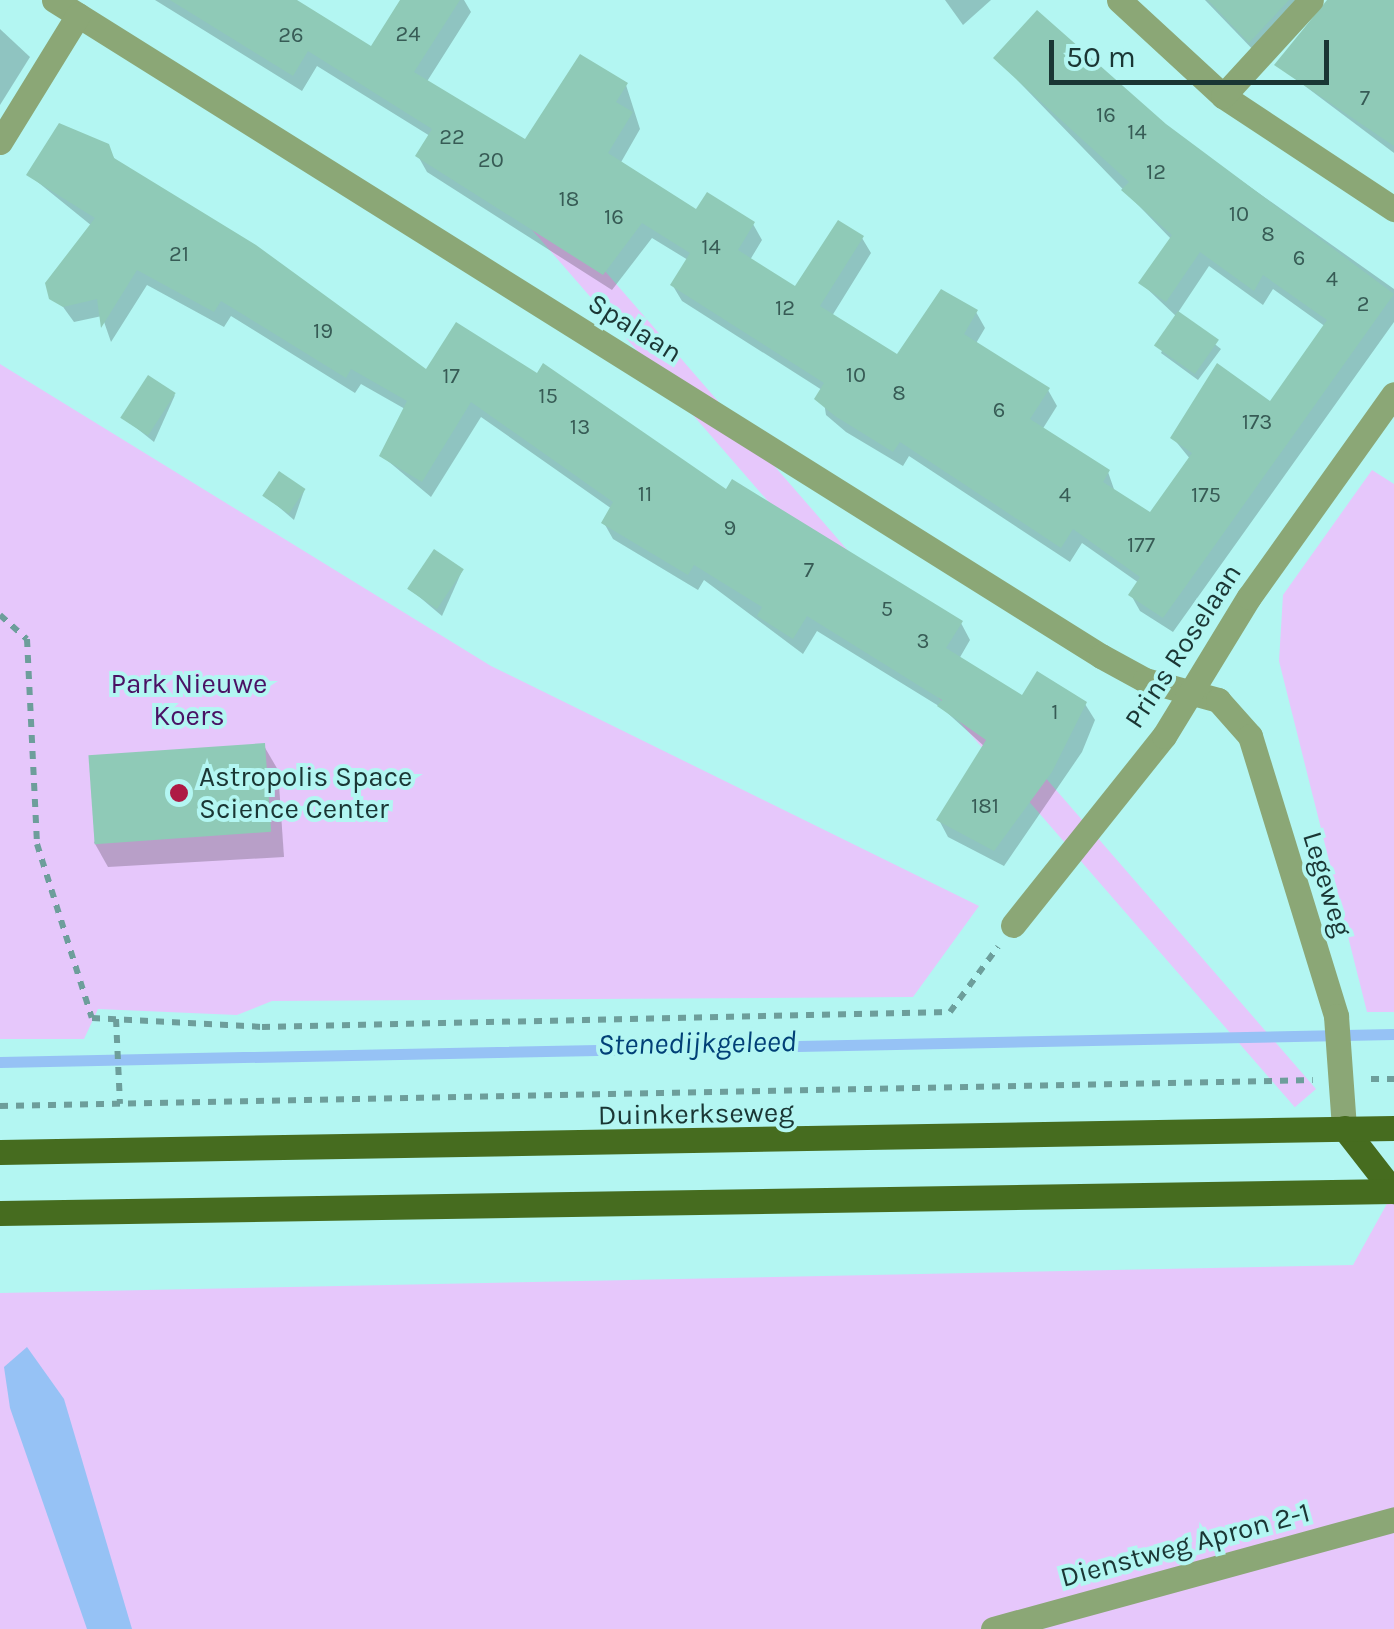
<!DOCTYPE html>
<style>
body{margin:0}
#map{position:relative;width:1394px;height:1629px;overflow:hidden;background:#b3f6f2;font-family:Karla,sans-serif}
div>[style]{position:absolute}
.green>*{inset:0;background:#e6c7fb;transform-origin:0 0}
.water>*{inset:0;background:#96c2f5}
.shadow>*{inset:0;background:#0003}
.stream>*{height:11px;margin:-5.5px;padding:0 5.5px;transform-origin:5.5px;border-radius:5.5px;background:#96c2f5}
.building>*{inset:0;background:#8fcab7;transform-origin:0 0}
.path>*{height:6px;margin-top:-3px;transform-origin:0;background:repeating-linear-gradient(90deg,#6d9e9b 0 8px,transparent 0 16px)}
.minor>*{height:25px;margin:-12.5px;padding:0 12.5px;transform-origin:12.5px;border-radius:12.5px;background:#8ba776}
.major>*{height:25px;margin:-12.5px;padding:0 12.5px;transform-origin:12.5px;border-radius:12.5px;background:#466c1f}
.dots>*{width:28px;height:28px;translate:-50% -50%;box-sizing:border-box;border:5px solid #b3f6f2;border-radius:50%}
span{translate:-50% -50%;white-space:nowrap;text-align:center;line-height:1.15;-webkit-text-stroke:8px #b3f6f2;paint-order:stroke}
.number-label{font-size:22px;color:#375b55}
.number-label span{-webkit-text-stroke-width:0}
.street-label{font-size:28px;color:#1a3634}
.park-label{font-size:28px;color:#4a1264}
.poi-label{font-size:28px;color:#1a3634}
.left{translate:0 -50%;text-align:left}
.water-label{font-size:30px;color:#014077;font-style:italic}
.scale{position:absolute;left:1049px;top:40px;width:280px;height:45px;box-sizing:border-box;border:5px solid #1a3634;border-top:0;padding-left:12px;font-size:30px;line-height:35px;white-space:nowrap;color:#1a3634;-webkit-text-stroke:8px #b3f6f2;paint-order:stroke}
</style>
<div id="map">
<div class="green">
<i style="clip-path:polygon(0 364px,491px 666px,979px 906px,913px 997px,272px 1001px,237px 1015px,98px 1009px,84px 1039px,0 1039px)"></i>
<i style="clip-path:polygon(1372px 470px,1394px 484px,1394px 1012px,1367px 1012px,1279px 661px,1283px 595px)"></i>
<i style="left:1316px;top:1089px;width:28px;height:1316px;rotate:139deg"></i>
<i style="clip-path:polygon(1394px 1191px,1394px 1629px,0 1629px,0 1293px,1353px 1265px)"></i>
</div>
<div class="water">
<i style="clip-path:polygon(27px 1347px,64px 1399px,132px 1629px,87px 1629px,10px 1408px,4px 1367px)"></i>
</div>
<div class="shadow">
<i style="clip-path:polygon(155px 0,288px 0,372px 49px,411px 0,464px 0,471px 12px,426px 83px,526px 142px,626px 85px,640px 129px,620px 164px,697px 213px,753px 224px,762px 240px,750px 260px,796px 290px,862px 238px,871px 253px,832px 316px,897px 357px,976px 312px,985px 328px,975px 345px,1048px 390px,1057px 406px,1042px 430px,1108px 472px,1115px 492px,1151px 516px,1191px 460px,1173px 438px,1271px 405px,1326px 327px,1273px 289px,1263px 305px,1209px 266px,1177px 314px,1221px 349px,1198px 380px,1161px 353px,1177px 317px,1141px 283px,1172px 240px,996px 58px,1164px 126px,1394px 289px,1394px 322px,1173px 632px,1140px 611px,1131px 595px,1139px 583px,1082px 543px,1070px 562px,909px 456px,903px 466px,846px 432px,826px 415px,822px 390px,682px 301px,673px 286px,688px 260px,652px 238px,612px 290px,427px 172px,418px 156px,430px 136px,317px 66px,302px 91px)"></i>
<i style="clip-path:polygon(945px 0,991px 0,963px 25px)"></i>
<i style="clip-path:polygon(1205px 0,1297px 0,1260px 57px)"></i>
<i style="clip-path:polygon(1371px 0,1394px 0,1394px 153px,1277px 65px)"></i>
<i style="clip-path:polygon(0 29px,30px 57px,0 105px)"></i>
<i style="clip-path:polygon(107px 146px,117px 163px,427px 373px,727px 493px,961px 623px,970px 640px,959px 659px,1022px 699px,1085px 704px,1095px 720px,1082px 752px,1004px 866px,948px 837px,939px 820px,985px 747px,942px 708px,817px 631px,803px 654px,704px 580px,698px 590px,613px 539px,604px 523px,612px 509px,481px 417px,431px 497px,382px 456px,405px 409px,361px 384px,355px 393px,231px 316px,224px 327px,147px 285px,111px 342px,102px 316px,74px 322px,58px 300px,92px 226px,29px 175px)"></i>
<i style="clip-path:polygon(175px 395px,154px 442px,124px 418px)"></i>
<i style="clip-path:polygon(304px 491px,294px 520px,266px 496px)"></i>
<i style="clip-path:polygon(462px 571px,442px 616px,410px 589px)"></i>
<i style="clip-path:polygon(264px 746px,278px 770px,284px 857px,108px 867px,94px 842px)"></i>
</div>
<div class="stream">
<i style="left:0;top:1062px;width:1394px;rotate:-1.15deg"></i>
</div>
<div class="building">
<i style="clip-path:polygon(170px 0,297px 0,371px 46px,400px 0,460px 0,414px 72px,525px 139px,580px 54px,628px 83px,616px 102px,633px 112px,608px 153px,696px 209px,707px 192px,755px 222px,738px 250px,795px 286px,838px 220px,864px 236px,820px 306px,897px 354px,941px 289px,978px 310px,964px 334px,1050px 388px,1030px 419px,1110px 470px,1103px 482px,1150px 512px,1192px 453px,1170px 438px,1217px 363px,1270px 401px,1327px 320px,1263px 275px,1254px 291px,1200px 252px,1166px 302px,1138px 283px,1172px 235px,1121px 190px,1129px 182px,993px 58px,1037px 10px,1166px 124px,1394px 294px,1163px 618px,1128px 595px,1140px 577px,1073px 529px,1061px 548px,900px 442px,893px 452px,835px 416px,814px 399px,824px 383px,670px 285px,690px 253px,642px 223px,603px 275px,415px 156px,432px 129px,308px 51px,293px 76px)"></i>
<i style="clip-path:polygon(1208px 0,1289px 0,1249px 43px)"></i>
<i style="clip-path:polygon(1327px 0,1394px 0,1394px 146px,1274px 65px)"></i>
<i style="clip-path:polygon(59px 123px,109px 144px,114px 158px,256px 245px,426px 369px,456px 322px,537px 373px,543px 363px,726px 489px,732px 479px,963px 621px,946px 648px,1022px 695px,1037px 671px,1087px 702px,1052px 772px,994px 851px,936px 820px,986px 740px,937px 706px,942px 700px,807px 616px,793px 639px,757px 616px,762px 607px,694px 565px,688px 575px,601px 523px,613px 502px,471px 402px,422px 482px,379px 456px,407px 401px,351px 369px,346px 378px,221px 301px,214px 312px,137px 270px,101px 328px,97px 299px,63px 307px,49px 299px,45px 283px,95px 218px,26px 175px)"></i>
<i style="left:1178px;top:311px;width:50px;height:42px;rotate:35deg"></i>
<i style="left:148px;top:375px;width:33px;height:51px;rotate:33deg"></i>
<i style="left:279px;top:471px;width:32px;height:30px;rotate:34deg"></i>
<i style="left:434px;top:549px;width:36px;height:48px;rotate:34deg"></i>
<i style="left:265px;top:743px;width:89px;height:177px;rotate:86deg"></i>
</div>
<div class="path">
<i style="left:0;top:615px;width:36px;rotate:42deg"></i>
<i style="left:27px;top:639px;width:205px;rotate:87.2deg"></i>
<i style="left:37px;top:844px;width:182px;rotate:72.5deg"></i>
<i style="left:92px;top:1018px;width:170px;rotate:3deg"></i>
<i style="left:262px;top:1027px;width:688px;rotate:-1.25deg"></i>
<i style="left:950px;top:1012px;width:81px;rotate:-53.6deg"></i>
<i style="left:116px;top:1019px;width:85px;rotate:87.3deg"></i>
<i style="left:1371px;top:1079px;width:23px"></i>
<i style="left:0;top:1106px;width:1313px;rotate:-1.13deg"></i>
</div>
<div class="minor">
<i style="left:54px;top:0;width:1236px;rotate:32.07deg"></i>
<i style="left:1101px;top:656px;width:50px;rotate:28.6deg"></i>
<i style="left:1145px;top:680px;width:76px;rotate:15.3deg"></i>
<i style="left:1218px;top:700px;width:48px;rotate:48.4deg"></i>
<i style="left:1250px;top:736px;width:293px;rotate:72.9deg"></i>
<i style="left:1336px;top:1016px;width:112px;rotate:85.9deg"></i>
<i style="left:1119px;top:0;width:142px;rotate:42.7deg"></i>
<i style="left:1223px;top:96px;width:205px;rotate:33.5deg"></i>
<i style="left:1223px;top:96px;width:130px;rotate:-47.5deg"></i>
<i style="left:0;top:142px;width:149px;rotate:-58.4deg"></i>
<i style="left:1013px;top:925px;width:242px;rotate:-51.4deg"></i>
<i style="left:1164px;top:736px;width:163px;rotate:-58.6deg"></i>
<i style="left:1249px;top:597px;width:249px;rotate:-54.5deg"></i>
<i style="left:993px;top:1629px;width:416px;rotate:-15.3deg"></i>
</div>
<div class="major">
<i style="left:1344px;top:1128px;width:80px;rotate:52.1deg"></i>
<i style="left:0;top:1152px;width:1394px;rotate:-0.99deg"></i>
<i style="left:0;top:1213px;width:1394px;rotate:-0.9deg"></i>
</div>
<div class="dots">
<i style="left:179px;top:793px;background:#ae1a44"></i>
</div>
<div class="number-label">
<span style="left:408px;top:35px">24</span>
<span style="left:291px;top:36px">26</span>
<span style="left:1365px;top:99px">7</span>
<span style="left:1106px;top:116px">16</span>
<span style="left:1137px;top:133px">14</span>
<span style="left:452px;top:138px">22</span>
<span style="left:491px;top:161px">20</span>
<span style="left:1156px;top:173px">12</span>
<span style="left:569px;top:200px">18</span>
<span style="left:1239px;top:215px">10</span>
<span style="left:614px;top:218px">16</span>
<span style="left:1268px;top:235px">8</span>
<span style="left:711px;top:248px">14</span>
<span style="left:179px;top:255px">21</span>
<span style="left:1299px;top:259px">6</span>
<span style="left:1332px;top:280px">4</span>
<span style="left:1363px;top:305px">2</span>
<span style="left:785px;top:309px">12</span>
<span style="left:323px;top:332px">19</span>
<span style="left:856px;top:376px">10</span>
<span style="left:451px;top:377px">17</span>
<span style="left:899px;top:394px">8</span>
<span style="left:548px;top:397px">15</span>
<span style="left:999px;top:411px">6</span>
<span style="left:1257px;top:423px">173</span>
<span style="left:580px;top:428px">13</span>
<span style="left:645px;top:495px">11</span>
<span style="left:1065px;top:496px">4</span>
<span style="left:1206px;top:496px">175</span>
<span style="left:730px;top:529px">9</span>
<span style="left:1141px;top:546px">177</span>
<span style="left:809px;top:571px">7</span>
<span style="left:887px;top:610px">5</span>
<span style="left:923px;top:642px">3</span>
<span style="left:1055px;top:713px">1</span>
<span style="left:985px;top:807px">181</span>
</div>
<div class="street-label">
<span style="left:635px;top:328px;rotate:32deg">Spalaan</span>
<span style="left:1183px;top:646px;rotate:-57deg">Prins Roselaan</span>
<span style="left:1327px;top:884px;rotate:73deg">Legeweg</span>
<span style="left:696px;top:1114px;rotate:-1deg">Duinkerkseweg</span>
<span style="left:1185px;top:1545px;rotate:-15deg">Dienstweg Apron 2-1</span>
</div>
<div class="park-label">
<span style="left:189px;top:700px">Park Nieuwe<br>Koers</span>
</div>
<div class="poi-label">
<span class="left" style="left:199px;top:793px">Astropolis Space<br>Science Center</span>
</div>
<div class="water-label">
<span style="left:697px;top:1043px;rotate:-1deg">Stenedijkgeleed</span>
</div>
<div class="scale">50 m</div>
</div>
